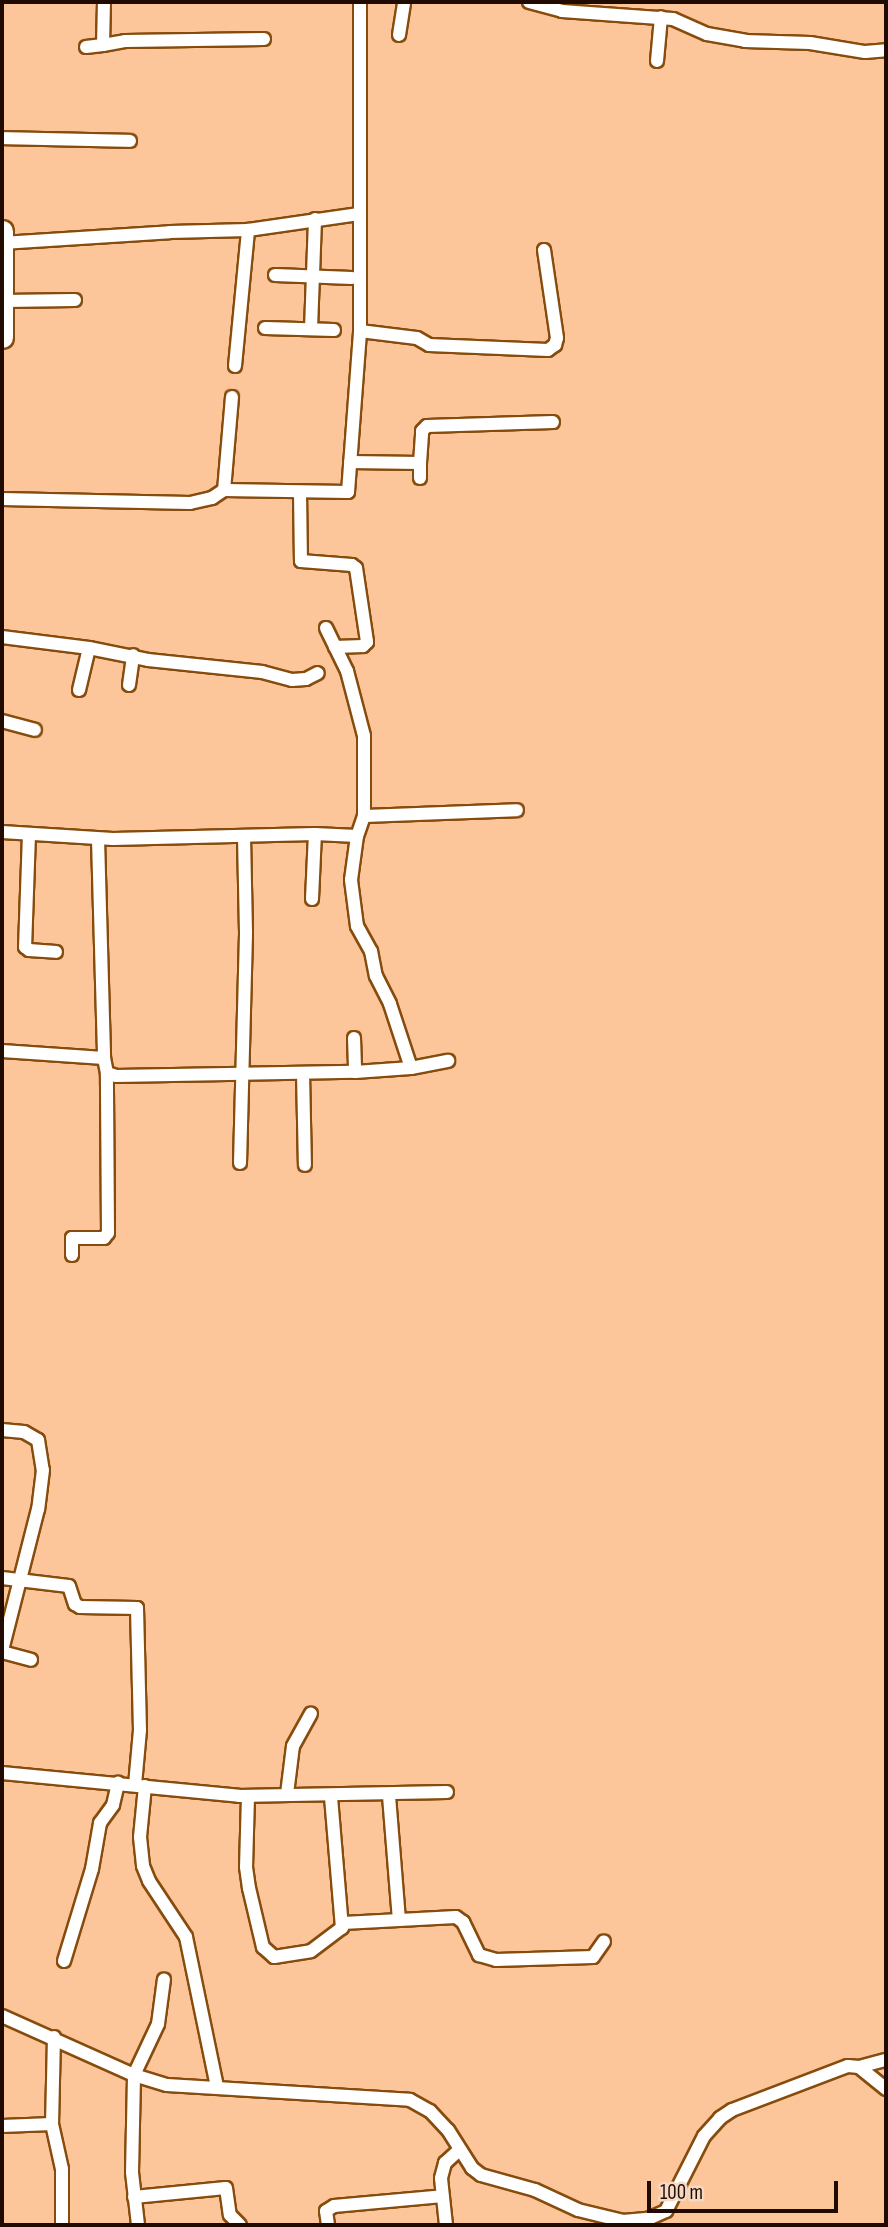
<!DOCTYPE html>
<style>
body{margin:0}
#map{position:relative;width:888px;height:2227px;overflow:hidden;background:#fcc69a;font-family:"Sofia Sans Condensed",sans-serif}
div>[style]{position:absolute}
.roads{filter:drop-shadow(2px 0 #874c0d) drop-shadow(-2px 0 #874c0d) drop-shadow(0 2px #874c0d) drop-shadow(0 -2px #874c0d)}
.minor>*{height:12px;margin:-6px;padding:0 6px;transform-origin:6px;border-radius:6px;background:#fff}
.primary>*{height:21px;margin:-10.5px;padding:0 10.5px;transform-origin:10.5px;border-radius:10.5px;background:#fff}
span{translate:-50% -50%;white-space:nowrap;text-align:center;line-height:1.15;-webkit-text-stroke:5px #f5d9c4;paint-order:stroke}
.frame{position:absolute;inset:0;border:4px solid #210a00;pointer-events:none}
.scale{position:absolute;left:647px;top:2181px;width:191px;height:32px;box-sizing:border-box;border:4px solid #210a00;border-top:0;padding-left:9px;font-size:21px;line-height:24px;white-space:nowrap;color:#210a00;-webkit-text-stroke:5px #f5d9c4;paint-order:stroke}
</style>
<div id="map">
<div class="roads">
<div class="minor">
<i style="left:104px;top:2px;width:43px;rotate:91.3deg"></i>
<i style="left:103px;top:45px;width:22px;rotate:-10deg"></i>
<i style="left:125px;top:41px;width:139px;rotate:-0.8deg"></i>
<i style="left:529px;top:2px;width:34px;rotate:15deg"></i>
<i style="left:562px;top:11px;width:111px;rotate:4.1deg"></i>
<i style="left:673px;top:19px;width:37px;rotate:24deg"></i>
<i style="left:707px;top:34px;width:39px;rotate:10deg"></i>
<i style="left:745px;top:41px;width:65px;rotate:1.8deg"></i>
<i style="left:810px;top:43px;width:56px;rotate:9.3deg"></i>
<i style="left:865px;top:52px;width:21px;rotate:-5deg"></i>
<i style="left:399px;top:35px;width:33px;rotate:-81deg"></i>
<i style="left:86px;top:47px;width:17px;rotate:-7deg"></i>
<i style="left:657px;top:61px;width:44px;rotate:-84.8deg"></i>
<i style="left:2px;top:138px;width:128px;rotate:1.3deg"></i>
<i style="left:2px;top:243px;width:168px;rotate:-3.7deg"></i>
<i style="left:170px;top:232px;width:78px;rotate:-1.5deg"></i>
<i style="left:248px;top:230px;width:112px;rotate:-8.2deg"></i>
<i style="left:275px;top:275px;width:77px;rotate:2.2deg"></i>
<i style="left:3px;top:301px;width:72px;rotate:-0.8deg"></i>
<i style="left:265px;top:328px;width:69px;rotate:1.7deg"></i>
<i style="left:311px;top:329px;width:110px;rotate:-87.9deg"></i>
<i style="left:360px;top:331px;width:57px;rotate:7deg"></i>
<i style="left:417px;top:338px;width:14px;rotate:30deg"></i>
<i style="left:429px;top:345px;width:119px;rotate:2.4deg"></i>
<i style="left:548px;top:350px;width:9px;rotate:-36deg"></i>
<i style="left:555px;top:345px;width:7px;rotate:-74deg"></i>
<i style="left:557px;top:338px;width:89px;rotate:-98.4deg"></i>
<i style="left:235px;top:366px;width:137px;rotate:-84.5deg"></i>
<i style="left:232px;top:397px;width:93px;rotate:94.9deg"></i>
<i style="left:224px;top:490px;width:124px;rotate:0.9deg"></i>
<i style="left:348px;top:492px;width:161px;rotate:-85.7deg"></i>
<i style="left:360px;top:331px;width:329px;rotate:-90deg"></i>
<i style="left:350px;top:462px;width:70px;rotate:0.8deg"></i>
<i style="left:420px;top:463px;width:15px;rotate:90deg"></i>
<i style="left:420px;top:463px;width:32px;rotate:-86deg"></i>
<i style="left:422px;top:431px;width:7px;rotate:-45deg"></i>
<i style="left:427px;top:426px;width:126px;rotate:-1.8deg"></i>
<i style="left:300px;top:492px;width:69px;rotate:89.2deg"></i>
<i style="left:301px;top:561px;width:51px;rotate:4.5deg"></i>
<i style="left:352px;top:565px;width:5px;rotate:37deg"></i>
<i style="left:356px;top:568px;width:75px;rotate:81.5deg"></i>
<i style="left:367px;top:642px;width:6px;rotate:135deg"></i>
<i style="left:363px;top:646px;width:28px;rotate:178deg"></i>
<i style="left:2px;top:499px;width:188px;rotate:1.2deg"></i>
<i style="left:190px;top:503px;width:23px;rotate:-13deg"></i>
<i style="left:212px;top:498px;width:14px;rotate:-34deg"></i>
<i style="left:326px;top:628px;width:48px;rotate:64deg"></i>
<i style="left:347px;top:671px;width:67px;rotate:75.3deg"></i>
<i style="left:364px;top:736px;width:80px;rotate:90deg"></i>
<i style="left:364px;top:816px;width:21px;rotate:109deg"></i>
<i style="left:2px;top:637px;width:88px;rotate:7.2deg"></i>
<i style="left:89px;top:648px;width:60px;rotate:11.5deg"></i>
<i style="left:148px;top:660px;width:115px;rotate:6deg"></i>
<i style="left:262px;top:672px;width:31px;rotate:15deg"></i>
<i style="left:292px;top:680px;width:14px;rotate:-4deg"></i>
<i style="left:306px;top:679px;width:13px;rotate:-27deg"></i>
<i style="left:129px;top:685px;width:30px;rotate:-82deg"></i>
<i style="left:79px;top:690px;width:43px;rotate:-76.6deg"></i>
<i style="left:2px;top:721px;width:34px;rotate:15deg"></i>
<i style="left:364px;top:816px;width:153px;rotate:-2.2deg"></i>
<i style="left:2px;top:832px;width:111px;rotate:3.6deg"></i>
<i style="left:113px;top:839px;width:202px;rotate:-1.4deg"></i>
<i style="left:315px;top:834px;width:42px;rotate:2.7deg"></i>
<i style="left:357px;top:836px;width:44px;rotate:97.8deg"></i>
<i style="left:351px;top:880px;width:46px;rotate:82.6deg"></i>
<i style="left:357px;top:926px;width:29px;rotate:61deg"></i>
<i style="left:371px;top:951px;width:25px;rotate:79deg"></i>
<i style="left:376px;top:976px;width:31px;rotate:63deg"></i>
<i style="left:390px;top:1004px;width:67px;rotate:71.8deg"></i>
<i style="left:411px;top:1068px;width:38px;rotate:-11deg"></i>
<i style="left:29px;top:834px;width:113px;rotate:92deg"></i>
<i style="left:25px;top:947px;width:5px;rotate:37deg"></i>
<i style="left:29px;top:950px;width:27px;rotate:4deg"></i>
<i style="left:98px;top:839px;width:219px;rotate:88.4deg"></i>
<i style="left:312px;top:899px;width:65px;rotate:-87.4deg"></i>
<i style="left:354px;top:1038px;width:34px;rotate:88deg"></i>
<i style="left:2px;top:1051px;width:102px;rotate:3.9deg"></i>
<i style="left:104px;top:1058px;width:15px;rotate:79deg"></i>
<i style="left:107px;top:1073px;width:9px;rotate:18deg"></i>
<i style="left:116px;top:1076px;width:239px;rotate:-1deg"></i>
<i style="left:355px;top:1072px;width:56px;rotate:-4.1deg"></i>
<i style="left:303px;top:1073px;width:92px;rotate:88.8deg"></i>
<i style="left:240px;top:1163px;width:231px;rotate:-88.5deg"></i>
<i style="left:246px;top:932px;width:96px;rotate:-91.2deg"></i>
<i style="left:72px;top:1255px;width:17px;rotate:-90deg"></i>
<i style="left:72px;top:1238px;width:32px"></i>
<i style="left:104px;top:1238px;width:6px;rotate:-51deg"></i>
<i style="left:108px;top:1233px;width:160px;rotate:-90.4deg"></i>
<i style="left:2px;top:1430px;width:22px;rotate:5deg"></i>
<i style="left:24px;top:1432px;width:16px;rotate:30deg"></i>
<i style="left:38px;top:1440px;width:30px;rotate:81deg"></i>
<i style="left:43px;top:1470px;width:39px;rotate:97deg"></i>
<i style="left:38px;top:1509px;width:146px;rotate:104.3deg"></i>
<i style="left:2px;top:1578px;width:67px;rotate:6.8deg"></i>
<i style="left:69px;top:1586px;width:19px;rotate:72deg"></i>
<i style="left:75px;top:1604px;width:6px;rotate:31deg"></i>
<i style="left:80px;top:1607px;width:57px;rotate:1deg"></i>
<i style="left:137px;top:1608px;width:122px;rotate:88.6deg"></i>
<i style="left:140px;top:1730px;width:55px;rotate:95.2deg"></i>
<i style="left:2px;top:1652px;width:30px;rotate:15deg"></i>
<i style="left:2px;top:1773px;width:238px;rotate:5.5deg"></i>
<i style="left:239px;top:1796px;width:208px;rotate:-1.1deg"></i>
<i style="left:145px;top:1786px;width:51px;rotate:95.6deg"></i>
<i style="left:140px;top:1837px;width:29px;rotate:84deg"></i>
<i style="left:143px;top:1866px;width:16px;rotate:68deg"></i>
<i style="left:149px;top:1881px;width:67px;rotate:56.5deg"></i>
<i style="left:186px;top:1937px;width:153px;rotate:78.3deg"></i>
<i style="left:287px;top:1794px;width:48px;rotate:-82.9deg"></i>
<i style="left:293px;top:1746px;width:37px;rotate:-61deg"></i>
<i style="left:248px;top:1796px;width:71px;rotate:91.6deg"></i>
<i style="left:246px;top:1867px;width:21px;rotate:82deg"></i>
<i style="left:249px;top:1888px;width:61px;rotate:76.7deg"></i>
<i style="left:263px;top:1947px;width:15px;rotate:42deg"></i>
<i style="left:274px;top:1957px;width:37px;rotate:-9deg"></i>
<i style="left:311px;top:1951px;width:39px;rotate:-37deg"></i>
<i style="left:342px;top:1928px;width:132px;rotate:-94.8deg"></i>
<i style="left:389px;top:1796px;width:124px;rotate:85.4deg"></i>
<i style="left:343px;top:1923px;width:113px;rotate:-3deg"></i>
<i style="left:456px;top:1917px;width:9px;rotate:36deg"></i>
<i style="left:463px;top:1922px;width:37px;rotate:64deg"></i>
<i style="left:479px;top:1955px;width:18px;rotate:16deg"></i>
<i style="left:496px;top:1960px;width:97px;rotate:-1.8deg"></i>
<i style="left:593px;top:1957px;width:19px;rotate:-55deg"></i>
<i style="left:64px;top:1961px;width:96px;rotate:-73.1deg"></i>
<i style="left:92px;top:1869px;width:47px;rotate:-80.1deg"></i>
<i style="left:100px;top:1823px;width:22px;rotate:-54deg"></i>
<i style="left:113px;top:1805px;width:23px;rotate:-77deg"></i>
<i style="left:2px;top:2016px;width:145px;rotate:24.1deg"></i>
<i style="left:134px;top:2075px;width:34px;rotate:17deg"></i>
<i style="left:167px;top:2085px;width:243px;rotate:3.5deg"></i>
<i style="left:410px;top:2100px;width:23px;rotate:29deg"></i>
<i style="left:430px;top:2111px;width:26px;rotate:47deg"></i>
<i style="left:448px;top:2130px;width:45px;rotate:57.7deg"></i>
<i style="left:472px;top:2168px;width:11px;rotate:38deg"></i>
<i style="left:481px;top:2175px;width:56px;rotate:15.5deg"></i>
<i style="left:535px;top:2190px;width:47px;rotate:24.9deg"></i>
<i style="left:578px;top:2210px;width:46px;rotate:13.7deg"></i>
<i style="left:623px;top:2221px;width:25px;rotate:-5deg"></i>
<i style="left:648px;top:2219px;width:20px;rotate:-24deg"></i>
<i style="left:666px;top:2211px;width:84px;rotate:-63.1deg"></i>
<i style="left:704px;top:2136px;width:24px;rotate:-48deg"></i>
<i style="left:720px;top:2118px;width:14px;rotate:-34deg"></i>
<i style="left:732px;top:2110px;width:124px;rotate:-20.8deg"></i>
<i style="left:848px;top:2066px;width:11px;rotate:5deg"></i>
<i style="left:859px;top:2067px;width:35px;rotate:39deg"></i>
<i style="left:54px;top:2037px;width:87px;rotate:91.3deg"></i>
<i style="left:52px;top:2124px;width:46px;rotate:77.5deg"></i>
<i style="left:62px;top:2169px;width:56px;rotate:90deg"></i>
<i style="left:859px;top:2067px;width:28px;rotate:-15deg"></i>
<i style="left:2px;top:2126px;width:50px;rotate:-2.3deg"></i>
<i style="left:134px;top:2197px;width:92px;rotate:-5.6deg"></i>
<i style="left:226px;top:2188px;width:27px;rotate:82deg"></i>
<i style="left:230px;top:2215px;width:14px;rotate:45deg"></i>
<i style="left:138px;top:2225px;width:53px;rotate:-96.5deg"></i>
<i style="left:132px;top:2172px;width:97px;rotate:-88.8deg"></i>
<i style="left:134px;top:2075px;width:56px;rotate:-64.8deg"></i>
<i style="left:158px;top:2024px;width:45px;rotate:-82.4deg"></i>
<i style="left:328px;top:2225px;width:14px;rotate:-98deg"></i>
<i style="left:326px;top:2211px;width:9px;rotate:-32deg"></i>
<i style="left:334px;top:2206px;width:109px;rotate:-5.2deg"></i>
<i style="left:446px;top:2225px;width:47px;rotate:-96.1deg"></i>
<i style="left:441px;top:2178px;width:16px;rotate:-75deg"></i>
<i style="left:445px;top:2163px;width:19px;rotate:-43deg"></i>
</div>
<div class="primary">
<i style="left:2px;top:231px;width:106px;rotate:90deg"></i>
</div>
</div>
<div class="frame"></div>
<div class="scale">100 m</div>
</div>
